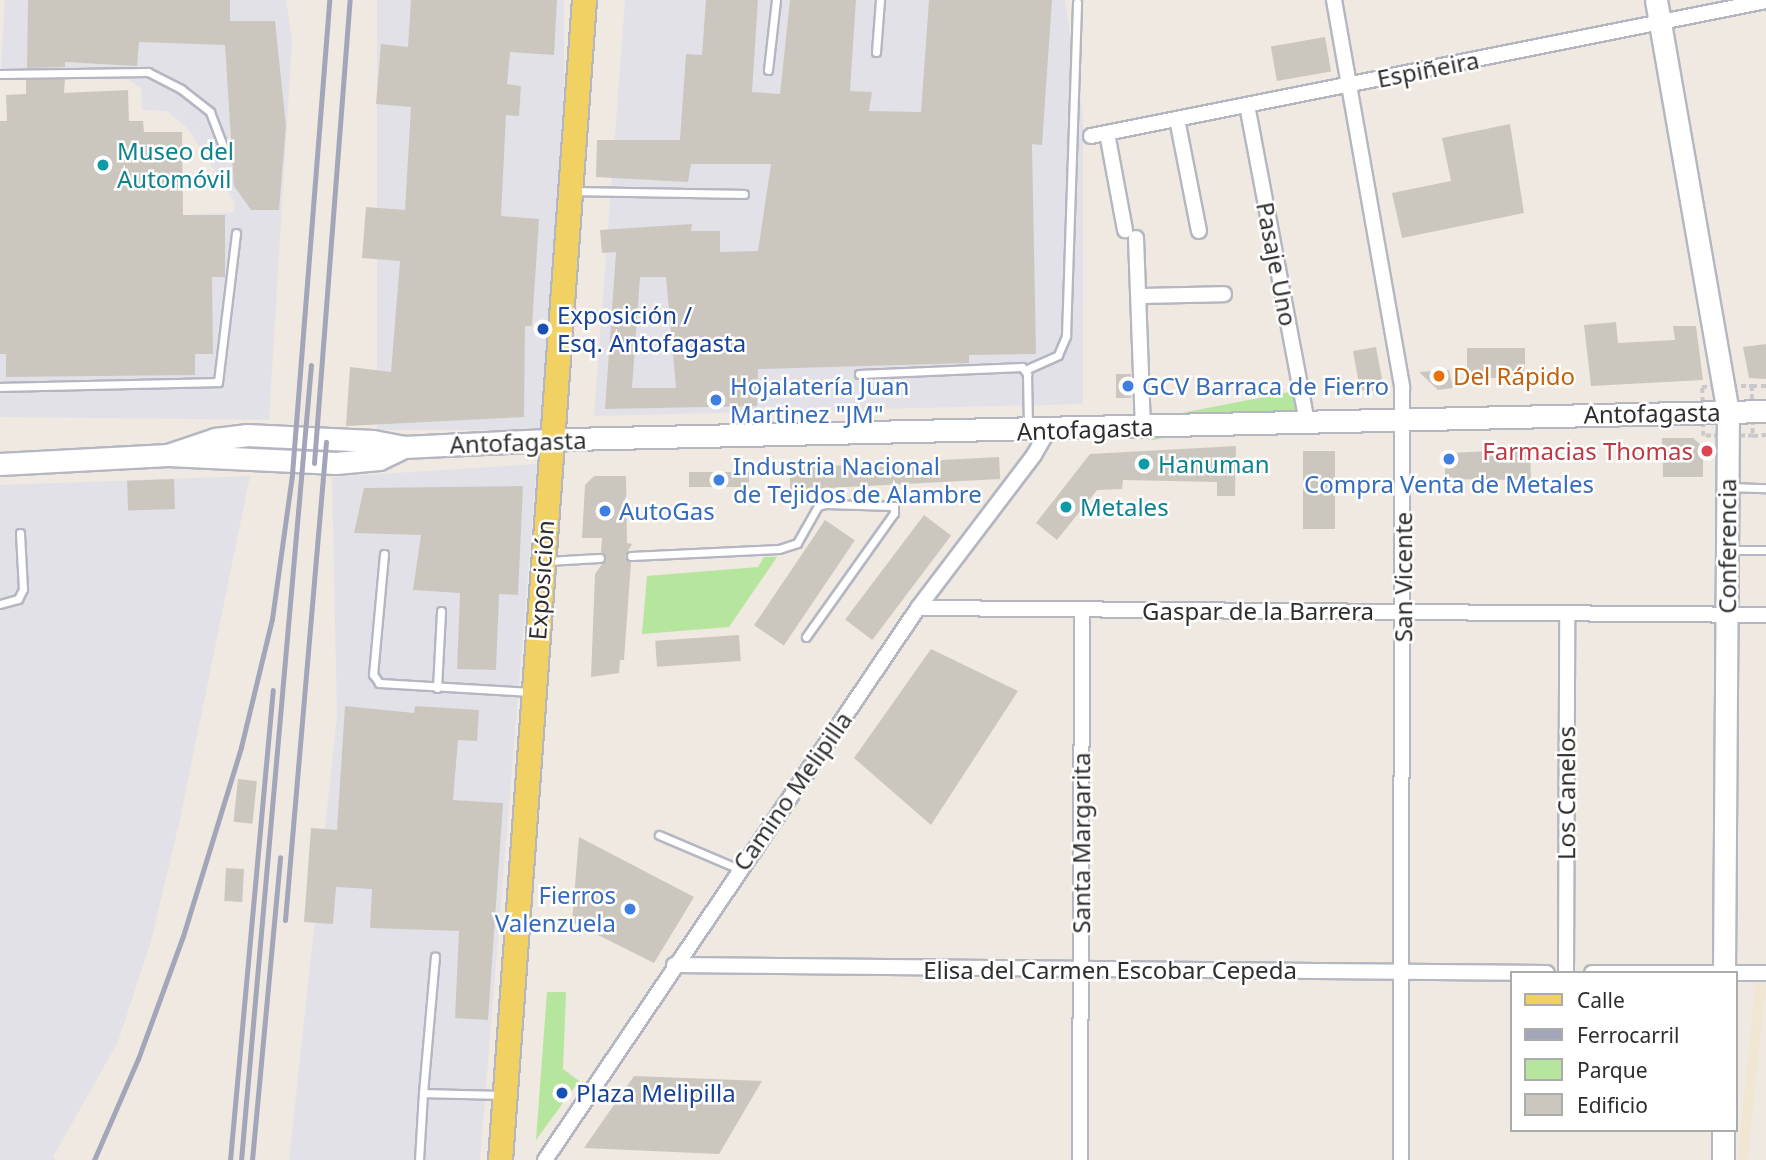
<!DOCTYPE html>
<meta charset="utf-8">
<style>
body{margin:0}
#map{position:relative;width:1766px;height:1160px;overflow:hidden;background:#efe9e1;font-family:"Noto Sans",sans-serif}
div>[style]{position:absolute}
.industrial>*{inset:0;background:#e3e1e8;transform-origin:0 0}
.education>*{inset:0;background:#f0e6d1;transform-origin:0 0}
.green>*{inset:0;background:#b6e59e;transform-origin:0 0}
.building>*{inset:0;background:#cbc7bf;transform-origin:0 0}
.path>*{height:3.5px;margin-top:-1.75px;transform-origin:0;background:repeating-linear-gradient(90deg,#c9c9c9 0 5px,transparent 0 8.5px)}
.roads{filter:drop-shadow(2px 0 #b4b7c1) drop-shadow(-2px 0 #b4b7c1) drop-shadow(0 2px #b4b7c1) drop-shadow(0 -2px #b4b7c1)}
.lane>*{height:7px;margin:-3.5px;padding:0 3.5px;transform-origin:3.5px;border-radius:3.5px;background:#fff}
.street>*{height:14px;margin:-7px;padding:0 7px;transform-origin:7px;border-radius:7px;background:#fff}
.secondary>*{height:21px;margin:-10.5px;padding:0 10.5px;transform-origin:10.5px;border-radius:10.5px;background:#fff}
.primary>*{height:23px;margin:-11.5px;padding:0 11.5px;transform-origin:11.5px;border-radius:11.5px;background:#f2d163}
.rail>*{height:5px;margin:-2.5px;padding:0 2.5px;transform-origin:2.5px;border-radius:2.5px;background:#a3a6b8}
.dots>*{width:19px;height:19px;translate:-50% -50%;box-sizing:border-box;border:4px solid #fff;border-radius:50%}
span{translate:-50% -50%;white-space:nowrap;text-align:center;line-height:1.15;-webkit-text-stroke:5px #fff;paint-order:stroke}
.street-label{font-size:24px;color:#2e2e2e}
.culture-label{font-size:24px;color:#0d838f}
.left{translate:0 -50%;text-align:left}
.transit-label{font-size:24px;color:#164399}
.food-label{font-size:24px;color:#c56008}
.shop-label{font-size:24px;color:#366cbe}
.right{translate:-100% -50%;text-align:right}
.health-label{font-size:24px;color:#be3a42}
.legend{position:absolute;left:1510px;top:971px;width:228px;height:161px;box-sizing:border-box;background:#fff;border:2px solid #ababab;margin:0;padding:9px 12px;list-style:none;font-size:21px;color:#2e2e2e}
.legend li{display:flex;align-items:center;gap:14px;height:35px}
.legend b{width:35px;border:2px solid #ababab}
</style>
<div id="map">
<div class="industrial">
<i style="clip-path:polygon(5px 0,286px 0,292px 41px,269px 420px,0 417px,0 216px,183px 215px,234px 212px,235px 203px,189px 130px,167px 111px,142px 110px,141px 88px,125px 77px,0 80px)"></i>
<i style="left:377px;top:0;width:187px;height:430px"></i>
<i style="clip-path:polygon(625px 0,1065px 0,1083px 116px,1083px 404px,594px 416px)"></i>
<i style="clip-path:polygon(537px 464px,480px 1160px,289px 1160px,337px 717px,332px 477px)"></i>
<i style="clip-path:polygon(250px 476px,179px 824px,150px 945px,118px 1042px,53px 1157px,56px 1160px,0 1160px,0 485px)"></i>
</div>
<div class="education">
<i style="left:1756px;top:983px;width:10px;height:177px;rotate:6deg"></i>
</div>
<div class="green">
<i style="left:1295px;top:391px;width:21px;height:150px;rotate:79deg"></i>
<i style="clip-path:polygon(764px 557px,777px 557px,729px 627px,642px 634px,647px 576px,758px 567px)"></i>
<i style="clip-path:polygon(547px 992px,566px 992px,563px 1069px,579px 1081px,536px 1140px)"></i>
</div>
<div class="building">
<i style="clip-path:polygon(28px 0,230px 0,230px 21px,275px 21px,286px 126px,279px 210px,251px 210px,234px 186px,225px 45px,139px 42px,137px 66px,65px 62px,65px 67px,27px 68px)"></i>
<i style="clip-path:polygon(411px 0,557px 0,554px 55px,510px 52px,507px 84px,521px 86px,519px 116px,506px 115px,501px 216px,539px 219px,532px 326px,525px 326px,524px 417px,346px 426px,350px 367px,391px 372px,400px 261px,362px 258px,366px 207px,405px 210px,411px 107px,376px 104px,381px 44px,408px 47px)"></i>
<i style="clip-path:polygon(evenodd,706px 0,758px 0,752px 92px,780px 94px,790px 0,856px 0,850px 91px,872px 92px,869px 111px,921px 112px,929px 0,1052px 0,1042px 145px,1032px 144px,1036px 354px,969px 355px,969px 363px,758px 369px,757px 406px,605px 409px,616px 252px,602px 253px,600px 230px,692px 224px,691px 231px,720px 231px,720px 252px,758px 251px,771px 164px,691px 164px,688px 182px,596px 177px,597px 140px,680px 140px,686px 54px,702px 55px,706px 0,640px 277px,666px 277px,676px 388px,632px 388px,640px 277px)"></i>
<i style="left:1325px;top:37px;width:35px;height:55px;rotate:80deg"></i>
<i style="clip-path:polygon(65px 79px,64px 93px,128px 90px,129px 121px,143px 121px,144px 132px,182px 132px,183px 215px,225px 215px,225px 277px,212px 277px,213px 354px,195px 354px,195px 375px,6px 377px,6px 354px,0 354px,0 121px,7px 121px,6px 95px,26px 94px,26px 80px)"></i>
<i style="clip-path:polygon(1510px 124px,1524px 213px,1402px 238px,1392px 193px,1451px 181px,1442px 138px)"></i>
<i style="clip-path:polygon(1616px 322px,1618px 343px,1675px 340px,1673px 326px,1696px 326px,1703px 380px,1591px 386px,1584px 325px)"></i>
<i style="clip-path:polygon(1766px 344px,1766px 379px,1749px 378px,1743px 347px)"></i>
<i style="clip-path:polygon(1376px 347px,1383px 384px,1376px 391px,1360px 390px,1353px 351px)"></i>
<i style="left:1467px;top:348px;width:58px;height:30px"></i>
<i style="clip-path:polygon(1449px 370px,1453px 388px,1438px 390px,1419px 372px)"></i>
<i style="left:1116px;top:374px;width:15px;height:24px"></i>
<i style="clip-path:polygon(1662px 438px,1693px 438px,1703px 447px,1703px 477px,1663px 477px)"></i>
<i style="clip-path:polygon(1236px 446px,1235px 496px,1217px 496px,1217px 482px,1123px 480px,1122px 489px,1097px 490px,1057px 540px,1036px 523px,1090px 454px)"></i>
<i style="clip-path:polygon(1530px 449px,1531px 480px,1445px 479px,1445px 460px,1450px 453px)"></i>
<i style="left:1335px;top:451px;width:78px;height:32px;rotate:90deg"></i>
<i style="left:999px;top:457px;width:22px;height:210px;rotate:87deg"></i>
<i style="left:749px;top:472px;width:15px;height:60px;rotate:90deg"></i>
<i style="clip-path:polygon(594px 476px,626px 476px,627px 543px,632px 544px,625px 556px,631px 562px,624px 660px,620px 660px,619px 673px,591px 677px,595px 574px,606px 558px,601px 552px,602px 538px,582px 538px,585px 485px)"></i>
<i style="left:174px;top:479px;width:30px;height:47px;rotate:88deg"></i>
<i style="clip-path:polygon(523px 486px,518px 595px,499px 594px,496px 670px,457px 669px,460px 593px,413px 590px,421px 535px,354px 533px,364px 488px)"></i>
<i style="left:924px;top:515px;width:34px;height:131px;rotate:37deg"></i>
<i style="left:825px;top:520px;width:36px;height:127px;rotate:34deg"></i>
<i style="left:739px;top:635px;width:26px;height:84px;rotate:86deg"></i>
<i style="clip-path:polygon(931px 649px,1018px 691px,931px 825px,854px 758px)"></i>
<i style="clip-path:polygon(345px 706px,414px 713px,415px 706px,479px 710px,477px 741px,458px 740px,453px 800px,503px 803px,488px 1020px,455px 1018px,459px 931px,370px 928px,372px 889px,336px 887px,333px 924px,304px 922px,311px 828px,337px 830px)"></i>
<i style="left:238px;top:779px;width:19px;height:43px;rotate:6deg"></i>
<i style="clip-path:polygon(579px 837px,694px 897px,654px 963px,572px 922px)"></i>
<i style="left:226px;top:868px;width:18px;height:33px;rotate:3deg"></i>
<i style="clip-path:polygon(634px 1076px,762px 1081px,719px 1154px,584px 1148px)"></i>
</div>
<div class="path">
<i style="left:1724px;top:386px;width:28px"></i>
<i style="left:1752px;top:386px;width:50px;rotate:88.9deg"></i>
<i style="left:1753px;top:436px;width:50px;rotate:180deg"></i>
<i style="left:1703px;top:436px;width:49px;rotate:-91.2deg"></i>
<i style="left:1702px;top:387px;width:22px;rotate:-3deg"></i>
<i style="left:1752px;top:386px;width:14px"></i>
<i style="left:1753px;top:436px;width:13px;rotate:-4deg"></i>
</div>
<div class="roads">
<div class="lane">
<i style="left:876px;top:52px;width:52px;rotate:-85.6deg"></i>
<i style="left:768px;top:70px;width:70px;rotate:-83.5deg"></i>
<i style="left:0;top:74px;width:148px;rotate:-0.8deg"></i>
<i style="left:148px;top:72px;width:37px;rotate:27deg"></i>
<i style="left:181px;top:89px;width:37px;rotate:38deg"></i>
<i style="left:210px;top:112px;width:39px;rotate:69deg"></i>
<i style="left:573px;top:191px;width:171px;rotate:1deg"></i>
<i style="left:1025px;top:370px;width:36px;rotate:-24deg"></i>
<i style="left:1058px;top:355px;width:21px;rotate:-67deg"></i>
<i style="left:1066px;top:336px;width:334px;rotate:-88.1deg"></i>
<i style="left:859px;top:374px;width:163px;rotate:-2.5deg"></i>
<i style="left:1022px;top:367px;width:9px;rotate:54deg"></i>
<i style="left:1027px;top:374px;width:51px;rotate:88.9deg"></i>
<i style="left:0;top:387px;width:218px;rotate:-1.3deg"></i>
<i style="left:218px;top:382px;width:150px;rotate:-83.1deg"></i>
<i style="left:1728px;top:487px;width:38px;rotate:2deg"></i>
<i style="left:1728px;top:550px;width:38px"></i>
<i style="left:384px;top:554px;width:121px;rotate:95.2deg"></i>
<i style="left:373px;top:674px;width:11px;rotate:56deg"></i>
<i style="left:379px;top:683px;width:153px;rotate:3.4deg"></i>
<i style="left:631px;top:556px;width:148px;rotate:-2.7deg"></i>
<i style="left:779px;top:549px;width:19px;rotate:-18deg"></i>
<i style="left:797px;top:543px;width:43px;rotate:-60.4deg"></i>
<i style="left:818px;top:506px;width:7px;rotate:-16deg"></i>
<i style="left:825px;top:504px;width:69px;rotate:1.7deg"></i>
<i style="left:894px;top:506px;width:7px;rotate:90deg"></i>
<i style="left:894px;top:513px;width:152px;rotate:125.4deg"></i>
<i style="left:546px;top:561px;width:54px;rotate:-3.2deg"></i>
<i style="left:0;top:604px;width:19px;rotate:-16deg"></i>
<i style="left:18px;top:599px;width:11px;rotate:-63deg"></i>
<i style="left:23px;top:589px;width:56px;rotate:-93.1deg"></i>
<i style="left:437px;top:688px;width:77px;rotate:-87deg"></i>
<i style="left:659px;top:835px;width:87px;rotate:23deg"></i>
<i style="left:423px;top:1093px;width:137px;rotate:-85deg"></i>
<i style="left:419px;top:1160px;width:67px;rotate:-86.6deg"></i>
<i style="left:423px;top:1093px;width:77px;rotate:1.5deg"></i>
</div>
<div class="street">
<i style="left:1334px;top:0;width:393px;rotate:80deg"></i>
<i style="left:1402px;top:387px;width:773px;rotate:90.07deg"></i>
<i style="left:1247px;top:105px;width:323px;rotate:79.3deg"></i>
<i style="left:1177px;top:119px;width:114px;rotate:78.9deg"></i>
<i style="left:1107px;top:133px;width:99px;rotate:79.5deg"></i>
<i style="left:1091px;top:136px;width:688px;rotate:-11.31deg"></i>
<i style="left:1136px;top:238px;width:189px;rotate:87.9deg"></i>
<i style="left:1139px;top:296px;width:85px;rotate:-1.3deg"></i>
<i style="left:918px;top:608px;width:848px;rotate:0.47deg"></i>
<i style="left:674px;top:965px;width:873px;rotate:0.53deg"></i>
<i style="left:1566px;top:973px;width:359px;rotate:-89.8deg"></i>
<i style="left:1592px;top:973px;width:174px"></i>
<i style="left:545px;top:1160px;width:666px;rotate:-55.95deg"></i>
<i style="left:918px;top:608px;width:192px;rotate:-52.8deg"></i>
<i style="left:1034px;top:455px;width:30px;rotate:-60deg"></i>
<i style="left:1080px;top:1160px;width:551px;rotate:-89.79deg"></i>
</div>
<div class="secondary">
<i style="left:1656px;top:0;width:417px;rotate:80.1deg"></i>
<i style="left:1728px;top:411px;width:562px;rotate:90.41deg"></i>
<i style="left:168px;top:455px;width:50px;rotate:-18.8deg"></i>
<i style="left:215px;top:439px;width:31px;rotate:-7deg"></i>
<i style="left:246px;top:435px;width:127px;rotate:2.7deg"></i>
<i style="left:373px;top:441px;width:32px;rotate:11deg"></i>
<i style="left:404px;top:447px;width:166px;rotate:-2.8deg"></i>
<i style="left:570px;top:439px;width:1196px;rotate:-1.34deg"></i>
<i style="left:0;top:464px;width:168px;rotate:-3.1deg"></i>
<i style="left:168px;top:455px;width:168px;rotate:2.7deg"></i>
<i style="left:336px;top:463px;width:43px;rotate:-5.3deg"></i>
<i style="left:379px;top:459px;width:28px;rotate:-26deg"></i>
<i style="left:1723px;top:1160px;width:30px;rotate:-90deg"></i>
</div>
<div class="primary">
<i style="left:500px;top:1160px;width:1163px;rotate:-85.86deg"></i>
</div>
</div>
<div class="rail">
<i style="left:314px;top:463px;width:464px;rotate:-85.6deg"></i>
<i style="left:285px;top:920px;width:480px;rotate:-85.1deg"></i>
<i style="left:94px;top:1160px;width:110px;rotate:-66.5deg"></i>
<i style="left:138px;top:1059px;width:131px;rotate:-69.9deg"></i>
<i style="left:183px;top:936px;width:198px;rotate:-72.9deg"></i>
<i style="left:241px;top:747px;width:132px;rotate:-76.4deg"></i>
<i style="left:272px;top:619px;width:146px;rotate:-82.1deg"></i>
<i style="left:292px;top:474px;width:475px;rotate:-85.5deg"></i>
<i style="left:230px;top:1160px;width:472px;rotate:-84.8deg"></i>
<i style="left:241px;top:1160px;width:798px;rotate:-84.97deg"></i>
<i style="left:252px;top:1160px;width:304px;rotate:-84.7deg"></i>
</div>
<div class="dots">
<i style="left:103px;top:165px;background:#0f9aa8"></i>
<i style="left:543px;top:329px;background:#1a4fb4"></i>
<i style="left:1439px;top:376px;background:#e8710a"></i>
<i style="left:1128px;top:386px;background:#3f7fe0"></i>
<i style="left:716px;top:400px;background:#3f7fe0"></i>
<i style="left:1707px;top:451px;background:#e0444e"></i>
<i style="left:1449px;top:459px;background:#3f7fe0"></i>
<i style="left:1144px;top:464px;background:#0f9aa8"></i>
<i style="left:719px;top:480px;background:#3f7fe0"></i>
<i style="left:1066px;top:507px;background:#0f9aa8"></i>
<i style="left:605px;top:511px;background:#3f7fe0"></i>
<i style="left:630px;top:909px;background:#3f7fe0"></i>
<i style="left:562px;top:1093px;background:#1a4fb4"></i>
</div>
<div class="street-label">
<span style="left:1428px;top:69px;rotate:-11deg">Espiñeira</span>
<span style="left:1277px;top:264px;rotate:79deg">Pasaje Uno</span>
<span style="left:1652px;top:413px;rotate:-1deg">Antofagasta</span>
<span style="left:1085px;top:429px;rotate:-2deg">Antofagasta</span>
<span style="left:518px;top:442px;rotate:-2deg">Antofagasta</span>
<span style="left:1727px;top:546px;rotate:-90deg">Conferencia</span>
<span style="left:1403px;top:577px;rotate:-90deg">San Vicente</span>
<span style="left:541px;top:580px;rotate:-86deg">Exposición</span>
<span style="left:1258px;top:611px">Gaspar de la Barrera</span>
<span style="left:792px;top:791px;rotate:-55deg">Camino Melipilla</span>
<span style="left:1566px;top:793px;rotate:-90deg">Los Canelos</span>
<span style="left:1081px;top:843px;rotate:-90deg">Santa Margarita</span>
<span style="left:1110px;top:970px">Elisa del Carmen Escobar Cepeda</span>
</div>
<div class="culture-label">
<span class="left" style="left:117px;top:165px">Museo del<br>Automóvil</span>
<span class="left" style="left:1158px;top:464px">Hanuman</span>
<span class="left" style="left:1080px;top:507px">Metales</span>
</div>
<div class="transit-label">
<span class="left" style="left:557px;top:329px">Exposición /<br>Esq. Antofagasta</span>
<span class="left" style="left:576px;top:1093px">Plaza Melipilla</span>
</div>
<div class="food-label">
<span class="left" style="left:1453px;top:376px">Del Rápido</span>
</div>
<div class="shop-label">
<span class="left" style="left:730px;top:400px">Hojalatería Juan<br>Martinez "JM"</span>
<span class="left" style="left:1142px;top:386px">GCV Barraca de Fierro</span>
<span class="left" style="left:733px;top:480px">Industria Nacional<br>de Tejidos de Alambre</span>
<span style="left:1449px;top:484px">Compra Venta de Metales</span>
<span class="left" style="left:619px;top:511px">AutoGas</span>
<span class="right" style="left:616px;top:909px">Fierros<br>Valenzuela</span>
</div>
<div class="health-label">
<span class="right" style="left:1693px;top:451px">Farmacias Thomas</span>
</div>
<ul class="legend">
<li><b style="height:9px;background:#f2d163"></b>Calle</li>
<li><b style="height:9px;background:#a3a6b8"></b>Ferrocarril</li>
<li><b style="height:19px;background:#b6e59e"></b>Parque</li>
<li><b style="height:19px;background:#cbc7bf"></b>Edificio</li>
</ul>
</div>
